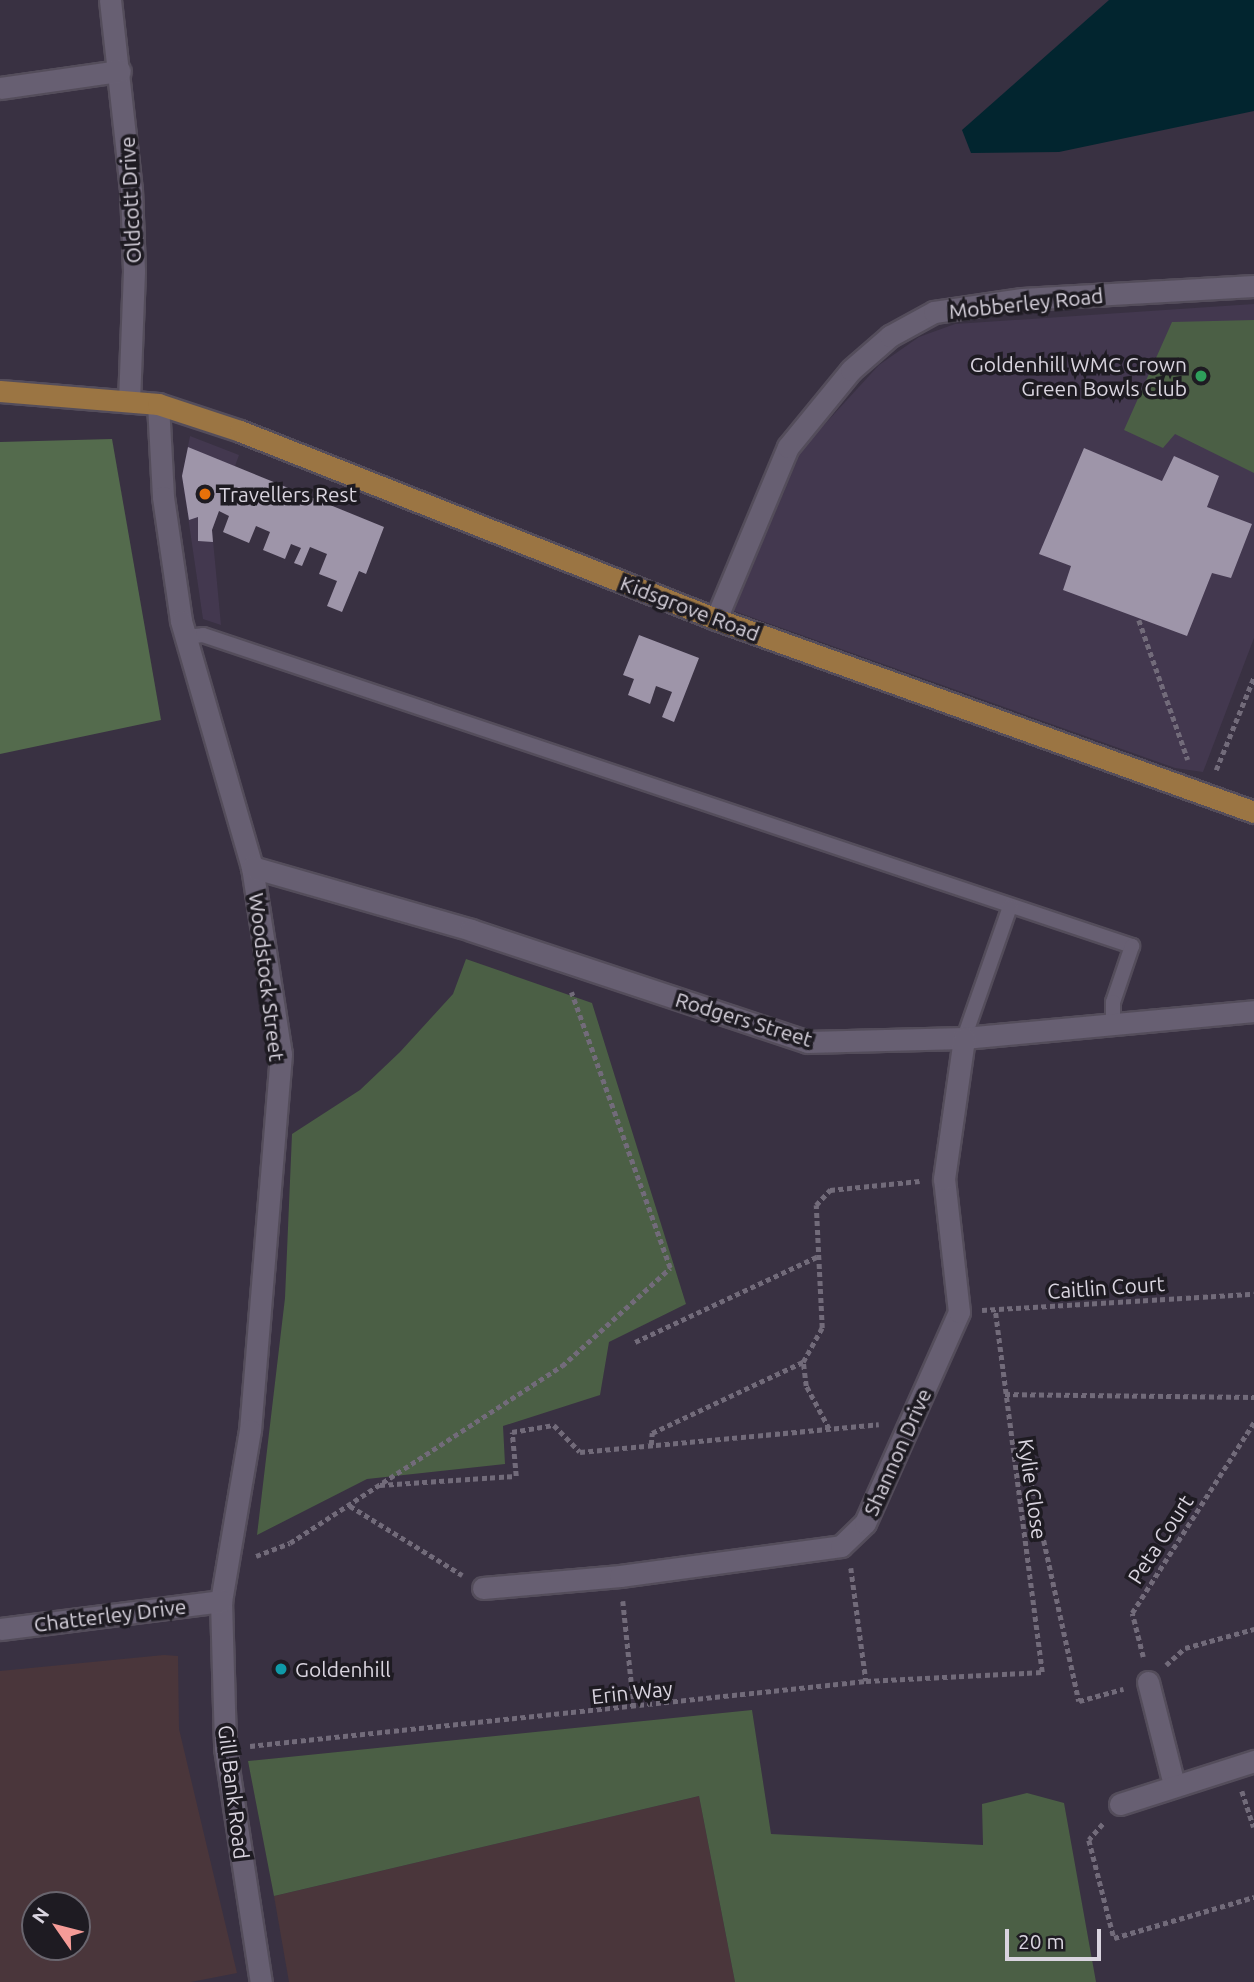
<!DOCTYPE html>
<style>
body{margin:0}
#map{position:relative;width:1254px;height:1982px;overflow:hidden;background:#393142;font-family:Ubuntu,sans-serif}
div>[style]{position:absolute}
.built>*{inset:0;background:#43384f}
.industrial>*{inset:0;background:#4a363b}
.green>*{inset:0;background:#4b5f45}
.forest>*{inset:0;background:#546b4d}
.water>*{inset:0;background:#02252f}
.building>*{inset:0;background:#9e95a9}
.path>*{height:4.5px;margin-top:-2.25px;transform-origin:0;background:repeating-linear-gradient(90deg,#726b7a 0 5px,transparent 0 8.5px)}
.roads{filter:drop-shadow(2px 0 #544d5b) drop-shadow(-2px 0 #544d5b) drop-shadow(0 2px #544d5b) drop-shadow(0 -2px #544d5b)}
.lane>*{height:14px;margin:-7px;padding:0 7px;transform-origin:7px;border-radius:7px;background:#675f72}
.street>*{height:21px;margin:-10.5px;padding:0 10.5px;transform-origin:10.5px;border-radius:10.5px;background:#675f72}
.primary>*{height:21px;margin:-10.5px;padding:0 10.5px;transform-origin:10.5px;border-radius:10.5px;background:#9b7543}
.dots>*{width:19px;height:19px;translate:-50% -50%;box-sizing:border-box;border:4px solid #1e1b22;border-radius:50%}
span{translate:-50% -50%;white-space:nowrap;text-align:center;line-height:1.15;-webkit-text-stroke:7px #1e1b22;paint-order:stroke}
.street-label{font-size:21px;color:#d9d4df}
.poi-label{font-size:21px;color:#d9d4df}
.right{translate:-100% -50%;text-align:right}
.left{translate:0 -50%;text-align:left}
.north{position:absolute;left:21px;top:1891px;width:70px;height:70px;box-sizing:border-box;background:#1e1b22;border:2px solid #69656e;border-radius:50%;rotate:305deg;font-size:19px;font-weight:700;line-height:28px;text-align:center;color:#d9d4df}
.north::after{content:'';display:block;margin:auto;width:24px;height:32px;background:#f59b97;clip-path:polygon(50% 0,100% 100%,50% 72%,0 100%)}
.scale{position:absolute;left:1005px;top:1929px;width:96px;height:32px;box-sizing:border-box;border:4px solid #d9d4df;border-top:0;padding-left:9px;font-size:21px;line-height:24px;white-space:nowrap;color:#d9d4df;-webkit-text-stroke:5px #1e1b22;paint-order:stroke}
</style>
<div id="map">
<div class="built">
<i style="clip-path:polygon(1254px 304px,1254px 638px,1203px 772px,1175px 768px,734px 611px,802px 449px,879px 365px,919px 337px,955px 324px)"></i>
<i style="clip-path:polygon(190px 436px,239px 455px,212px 530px,221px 625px,203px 619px,182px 476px)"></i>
</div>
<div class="industrial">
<i style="clip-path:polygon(evenodd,164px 1655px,178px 1656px,179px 1729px,237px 1973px,191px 1982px,0 1982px,0 1671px,164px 1655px,77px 1905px,77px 1947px,35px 1947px,35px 1905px,77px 1905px)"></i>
<i style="clip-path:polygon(699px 1796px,735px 1982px,289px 1982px,274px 1896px)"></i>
</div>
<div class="green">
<i style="clip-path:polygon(1254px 320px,1254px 473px,1175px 434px,1163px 448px,1124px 430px,1172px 322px)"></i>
<i style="clip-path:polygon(466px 959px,592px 1003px,686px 1304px,609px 1342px,600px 1395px,503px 1426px,505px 1464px,367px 1479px,257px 1535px,285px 1298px,292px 1134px,360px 1090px,400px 1052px,453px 994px)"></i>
<i style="clip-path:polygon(752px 1710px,771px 1834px,983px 1845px,982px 1804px,1027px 1793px,1064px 1803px,1096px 1982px,735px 1982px,699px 1796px,274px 1896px,248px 1761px)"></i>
</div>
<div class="forest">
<i style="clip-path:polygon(112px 439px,161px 720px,0 754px,0 442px)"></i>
</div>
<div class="water">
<i style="clip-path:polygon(1109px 0,1254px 0,1254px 111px,1059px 152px,971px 153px,962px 130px)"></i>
</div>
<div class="building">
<i style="clip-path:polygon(188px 447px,384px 527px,366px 574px,359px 571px,342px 612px,327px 606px,337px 581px,319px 574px,327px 554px,310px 547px,302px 566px,294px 563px,301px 548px,291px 544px,285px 559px,263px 550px,270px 532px,256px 526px,249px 543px,223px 532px,229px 516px,219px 511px,212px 530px,213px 542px,198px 541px,198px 517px,189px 520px,182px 476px)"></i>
<i style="clip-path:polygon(1084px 448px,1162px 481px,1174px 456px,1219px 476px,1207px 507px,1252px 524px,1231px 578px,1212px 573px,1187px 636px,1063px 590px,1071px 566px,1039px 554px)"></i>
<i style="clip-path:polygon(639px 635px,699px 658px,674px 722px,662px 717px,672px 692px,656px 686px,650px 704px,628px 695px,634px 679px,623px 675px)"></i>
</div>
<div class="path">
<i style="left:1139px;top:620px;width:148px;rotate:70.7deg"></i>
<i style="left:1216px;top:770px;width:100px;rotate:-67.8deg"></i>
<i style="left:982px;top:1310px;width:272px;rotate:-3.4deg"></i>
<i style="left:635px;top:1342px;width:203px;rotate:-25.1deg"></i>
<i style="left:1005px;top:1394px;width:249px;rotate:0.7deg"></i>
<i style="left:829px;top:1429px;width:49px;rotate:-118.1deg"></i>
<i style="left:806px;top:1386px;width:24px;rotate:-97deg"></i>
<i style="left:803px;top:1362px;width:39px;rotate:-61deg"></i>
<i style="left:822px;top:1328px;width:123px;rotate:-92.8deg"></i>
<i style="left:816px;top:1205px;width:21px;rotate:-47deg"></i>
<i style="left:830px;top:1190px;width:90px;rotate:-5.7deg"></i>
<i style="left:651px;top:1445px;width:12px;rotate:-85deg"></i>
<i style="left:652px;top:1433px;width:167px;rotate:-25.2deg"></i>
<i style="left:1012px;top:1450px;width:12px;rotate:-5deg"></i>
<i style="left:1024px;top:1449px;width:258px;rotate:77.7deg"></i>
<i style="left:1079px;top:1701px;width:46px;rotate:-15.3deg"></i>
<i style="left:380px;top:1485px;width:136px;rotate:-3.8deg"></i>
<i style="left:516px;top:1476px;width:44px;rotate:-95.2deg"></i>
<i style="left:512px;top:1432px;width:43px;rotate:-9.5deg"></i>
<i style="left:554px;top:1425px;width:37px;rotate:46deg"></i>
<i style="left:580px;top:1452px;width:300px;rotate:-5.3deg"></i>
<i style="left:350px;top:1506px;width:132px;rotate:31.6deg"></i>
<i style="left:256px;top:1556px;width:36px;rotate:-21deg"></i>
<i style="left:290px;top:1543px;width:325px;rotate:-33.1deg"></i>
<i style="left:562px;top:1366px;width:146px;rotate:-42.2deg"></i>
<i style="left:670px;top:1268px;width:293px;rotate:-109.7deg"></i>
<i style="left:851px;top:1568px;width:114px;rotate:82.4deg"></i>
<i style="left:623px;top:1601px;width:108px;rotate:84.1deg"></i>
<i style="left:1143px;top:1657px;width:45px;rotate:-104deg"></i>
<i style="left:1132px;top:1613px;width:227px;rotate:-57.4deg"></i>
<i style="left:1166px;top:1665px;width:25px;rotate:-42deg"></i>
<i style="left:1185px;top:1648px;width:72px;rotate:-15.4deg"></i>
<i style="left:250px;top:1746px;width:619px;rotate:-6.02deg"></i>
<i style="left:866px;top:1681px;width:176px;rotate:-2.9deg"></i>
<i style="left:1042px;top:1672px;width:365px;rotate:-97.4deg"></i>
<i style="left:1242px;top:1791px;width:38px;rotate:72deg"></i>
<i style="left:1103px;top:1824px;width:21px;rotate:131deg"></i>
<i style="left:1089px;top:1840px;width:101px;rotate:75.7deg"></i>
<i style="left:1114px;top:1938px;width:146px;rotate:-16.3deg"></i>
</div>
<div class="roads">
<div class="lane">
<i style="left:185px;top:637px;width:18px;rotate:-6deg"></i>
<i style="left:203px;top:635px;width:980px;rotate:18.51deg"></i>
<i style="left:1132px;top:946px;width:59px;rotate:108.7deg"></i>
<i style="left:1113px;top:1002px;width:22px;rotate:90deg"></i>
<i style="left:964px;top:1038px;width:139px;rotate:-70.7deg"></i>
</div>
<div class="street">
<i style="left:110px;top:0;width:190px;rotate:83.7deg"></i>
<i style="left:131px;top:189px;width:82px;rotate:87.9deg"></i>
<i style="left:134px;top:271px;width:129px;rotate:92.2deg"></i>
<i style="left:0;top:88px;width:121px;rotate:-8.1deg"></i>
<i style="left:158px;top:404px;width:93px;rotate:86.9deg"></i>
<i style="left:163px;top:497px;width:125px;rotate:81.7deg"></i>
<i style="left:181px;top:621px;width:256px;rotate:73.9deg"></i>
<i style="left:252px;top:867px;width:189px;rotate:81.2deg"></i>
<i style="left:281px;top:1054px;width:377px;rotate:94.7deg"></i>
<i style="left:250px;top:1430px;width:173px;rotate:99.6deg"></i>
<i style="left:221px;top:1601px;width:147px;rotate:88.4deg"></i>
<i style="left:225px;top:1748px;width:237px;rotate:81.3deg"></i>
<i style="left:716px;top:619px;width:186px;rotate:-67.3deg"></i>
<i style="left:788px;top:447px;width:99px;rotate:-50.7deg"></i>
<i style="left:851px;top:370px;width:52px;rotate:-41.1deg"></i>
<i style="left:890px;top:336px;width:50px;rotate:-28.6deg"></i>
<i style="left:934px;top:312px;width:89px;rotate:-8.4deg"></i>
<i style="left:1022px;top:299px;width:232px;rotate:-3.2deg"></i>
<i style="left:252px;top:867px;width:228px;rotate:16deg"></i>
<i style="left:471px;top:930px;width:354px;rotate:18.4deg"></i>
<i style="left:807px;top:1042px;width:157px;rotate:-1.5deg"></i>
<i style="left:964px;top:1038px;width:291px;rotate:-5.3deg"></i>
<i style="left:483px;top:1588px;width:138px;rotate:-5deg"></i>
<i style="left:620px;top:1576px;width:223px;rotate:-7.7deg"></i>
<i style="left:841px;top:1546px;width:33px;rotate:-44deg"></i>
<i style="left:865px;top:1523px;width:231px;rotate:-66deg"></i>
<i style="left:959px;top:1312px;width:134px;rotate:-96.4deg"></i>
<i style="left:944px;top:1179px;width:142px;rotate:-81.9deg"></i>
<i style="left:0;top:1629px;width:223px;rotate:-7.2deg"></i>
<i style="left:1148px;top:1682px;width:106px;rotate:75.8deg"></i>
<i style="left:1120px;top:1804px;width:141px;rotate:-17.8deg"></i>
</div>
<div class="primary">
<i style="left:0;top:391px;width:159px;rotate:4.7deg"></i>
<i style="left:158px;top:404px;width:86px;rotate:18.2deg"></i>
<i style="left:240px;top:431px;width:512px;rotate:21.55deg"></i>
<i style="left:716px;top:619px;width:572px;rotate:19.73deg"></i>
</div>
</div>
<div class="dots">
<i style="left:1201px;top:376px;background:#2e9e5b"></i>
<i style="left:205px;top:494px;background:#e8710a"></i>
<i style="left:281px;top:1669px;background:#0f9aa8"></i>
</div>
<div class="street-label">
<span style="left:130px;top:200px;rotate:-93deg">Oldcott Drive</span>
<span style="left:1026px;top:303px;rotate:-6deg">Mobberley Road</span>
<span style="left:690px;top:608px;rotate:21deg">Kidsgrove Road</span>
<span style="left:267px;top:977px;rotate:83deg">Woodstock Street</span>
<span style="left:744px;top:1019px;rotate:17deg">Rodgers Street</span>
<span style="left:1106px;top:1287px;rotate:-4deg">Caitlin Court</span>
<span style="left:897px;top:1452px;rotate:-66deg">Shannon Drive</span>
<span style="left:1033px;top:1489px;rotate:82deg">Kylie Close</span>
<span style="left:1160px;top:1539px;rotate:-57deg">Peta Court</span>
<span style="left:110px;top:1615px;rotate:-7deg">Chatterley Drive</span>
<span style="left:632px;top:1692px;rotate:-6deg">Erin Way</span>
<span style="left:234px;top:1792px;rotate:83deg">Gill Bank Road</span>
</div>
<div class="poi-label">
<span class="right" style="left:1187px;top:376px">Goldenhill WMC Crown<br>Green Bowls Club</span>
<span class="left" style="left:219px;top:494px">Travellers Rest</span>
<span class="left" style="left:295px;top:1669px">Goldenhill</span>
</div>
<div class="north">N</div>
<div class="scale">20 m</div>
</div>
